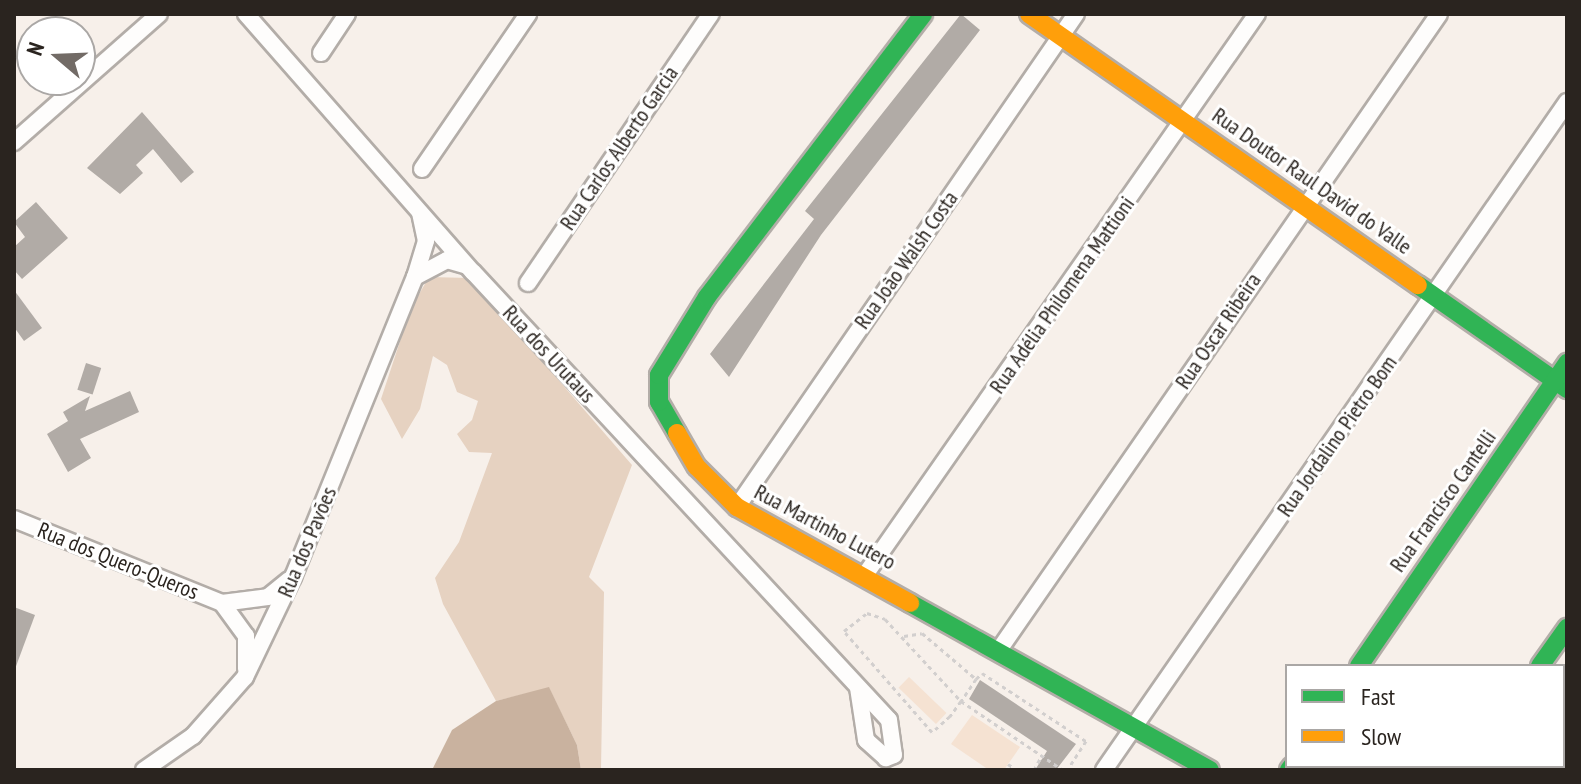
<!DOCTYPE html>
<meta charset="utf-8">
<style>
body{margin:0}
#map{position:relative;width:1581px;height:784px;overflow:hidden;background:#f7f0ea;font-family:"PT Sans Narrow",sans-serif}
div>[style]{position:absolute}
.green>*{inset:0;background:#f5e2d2;transform-origin:0 0}
.forest>*{inset:0;background:#e6d2c1}
.water>*{inset:0;background:#c9b29f}
.building>*{inset:0;background:#b1aba6;transform-origin:0 0}
.path>*{height:3px;margin-top:-1.5px;transform-origin:0;background:repeating-linear-gradient(90deg,#d2cfce 0 4px,transparent 0 8px)}
.roads{filter:drop-shadow(2px 0 #b3ada8) drop-shadow(-2px 0 #b3ada8) drop-shadow(0 2px #b3ada8) drop-shadow(0 -2px #b3ada8)}
.street>*{height:16px;margin:-8px;padding:0 8px;transform-origin:8px;border-radius:8px;background:#fefdfc}
.fast>*{height:18px;margin:-9px;padding:0 9px;transform-origin:9px;border-radius:9px;background:#30b455}
.slow>*{height:18px;margin:-9px;padding:0 9px;transform-origin:9px;border-radius:9px;background:#ff9f0a}
span{translate:-50% -50%;white-space:nowrap;text-align:center;line-height:1.15;-webkit-text-stroke:6px #fff;paint-order:stroke}
.street-label{font-size:22px;color:#2a241f}
.frame{position:absolute;inset:0;border:16px solid #2a241f;pointer-events:none}
.legend{position:absolute;left:1285px;top:664px;width:280px;height:104px;box-sizing:border-box;background:#fff;border:2px solid #aaa7a5;margin:0;padding:10px 14px;list-style:none;font-size:24px;color:#2a241f}
.legend li{display:flex;align-items:center;gap:16px;height:40px}
.legend b{width:40px;border:2px solid #aaa7a5}
.north{position:absolute;left:16px;top:16px;width:80px;height:80px;box-sizing:border-box;background:#fff;border:2px solid #aaa7a5;border-radius:50%;rotate:289deg;font-size:22px;font-weight:700;line-height:32px;text-align:center;color:#2a241f}
.north::after{content:'';display:block;margin:auto;width:28px;height:36px;background:#726b66;clip-path:polygon(50% 0,100% 100%,50% 72%,0 100%)}
</style>
<div id="map">
<div class="green">
<i style="left:909px;top:677px;width:52px;height:15px;rotate:44deg"></i>
<i style="clip-path:polygon(972px 715px,1020px 747px,1004px 770px,989px 770px,951px 744px)"></i>
</div>
<div class="forest">
<i style="clip-path:polygon(429px 277px,470px 278px,632px 465px,589px 577px,604px 592px,601px 770px,581px 770px,577px 745px,549px 688px,496px 701px,443px 604px,435px 578px,459px 542px,492px 453px,469px 452px,457px 434px,472px 420px,478px 401px,457px 392px,447px 365px,433px 356px,420px 409px,402px 439px,381px 399px,411px 308px)"></i>
</div>
<div class="water">
<i style="clip-path:polygon(549px 687px,577px 745px,581px 770px,432px 770px,452px 730px,496px 701px)"></i>
</div>
<div class="building">
<i style="clip-path:polygon(961px 14px,980px 30px,821px 235px,729px 377px,710px 354px,814px 219px,805px 211px)"></i>
<i style="clip-path:polygon(142px 112px,194px 172px,181px 183px,153px 149px,136px 165px,143px 173px,120px 194px,87px 168px)"></i>
<i style="clip-path:polygon(36px 202px,68px 238px,22px 279px,14px 270px,14px 247px,25px 237px,14px 222px)"></i>
<i style="clip-path:polygon(14px 290px,42px 328px,24px 341px,14px 327px)"></i>
<i style="left:86px;top:363px;width:16px;height:28px;rotate:18deg"></i>
<i style="clip-path:polygon(130px 391px,139px 412px,80px 439px,91px 458px,68px 472px,47px 434px,68px 421px,63px 412px,90px 396px,85px 411px)"></i>
<i style="clip-path:polygon(14px 607px,35px 615px,15px 669px,14px 669px)"></i>
<i style="clip-path:polygon(980px 680px,1076px 744px,1056px 770px,1035px 770px,1047px 751px,969px 699px)"></i>
</div>
<div class="path">
<i style="left:904px;top:636px;width:18px;rotate:-9deg"></i>
<i style="left:922px;top:633px;width:71px;rotate:40.4deg"></i>
<i style="left:976px;top:679px;width:27px;rotate:124deg"></i>
<i style="left:961px;top:701px;width:19px;rotate:126deg"></i>
<i style="left:950px;top:716px;width:24px;rotate:138deg"></i>
<i style="left:932px;top:732px;width:134px;rotate:-131.1deg"></i>
<i style="left:844px;top:631px;width:29px;rotate:-38deg"></i>
<i style="left:867px;top:613px;width:19px;rotate:18deg"></i>
<i style="left:885px;top:619px;width:112px;rotate:47.2deg"></i>
<i style="left:961px;top:701px;width:123px;rotate:34.1deg"></i>
<i style="left:976px;top:679px;width:8px;rotate:-45deg"></i>
<i style="left:982px;top:673px;width:124px;rotate:33.2deg"></i>
<i style="left:1086px;top:741px;width:35px;rotate:123deg"></i>
<i style="left:1008px;top:764px;width:11px;rotate:34deg"></i>
<i style="left:1034px;top:770px;width:17px;rotate:-62deg"></i>
</div>
<div class="roads">
<div class="street">
<i style="left:246px;top:14px;width:344px;rotate:48.7deg"></i>
<i style="left:473px;top:272px;width:611px;rotate:47.12deg"></i>
<i style="left:889px;top:720px;width:35px;rotate:82deg"></i>
<i style="left:894px;top:755px;width:9px;rotate:159deg"></i>
<i style="left:886px;top:758px;width:27px;rotate:-138deg"></i>
<i style="left:866px;top:740px;width:53px;rotate:-98.7deg"></i>
<i style="left:321px;top:53px;width:47px;rotate:-56.3deg"></i>
<i style="left:14px;top:142px;width:193px;rotate:-41.4deg"></i>
<i style="left:422px;top:169px;width:188px;rotate:-55.6deg"></i>
<i style="left:415px;top:277px;width:38px;rotate:-73deg"></i>
<i style="left:426px;top:241px;width:29px;rotate:-102deg"></i>
<i style="left:528px;top:283px;width:325px;rotate:-55.8deg"></i>
<i style="left:737px;top:507px;width:598px;rotate:-55.49deg"></i>
<i style="left:14px;top:519px;width:224px;rotate:22deg"></i>
<i style="left:222px;top:603px;width:46px;rotate:-7.4deg"></i>
<i style="left:268px;top:597px;width:27px;rotate:-39deg"></i>
<i style="left:865px;top:575px;width:684px;rotate:-55.06deg"></i>
<i style="left:222px;top:603px;width:41px;rotate:54deg"></i>
<i style="left:246px;top:636px;width:33px;rotate:90deg"></i>
<i style="left:999px;top:650px;width:773px;rotate:-55.32deg"></i>
<i style="left:144px;top:770px;width:60px;rotate:-34.8deg"></i>
<i style="left:193px;top:736px;width:79px;rotate:-48.6deg"></i>
<i style="left:245px;top:677px;width:111px;rotate:-64.4deg"></i>
<i style="left:293px;top:577px;width:324px;rotate:-67.9deg"></i>
<i style="left:415px;top:277px;width:36px;rotate:-28deg"></i>
<i style="left:447px;top:260px;width:19px;rotate:16deg"></i>
<i style="left:1104px;top:770px;width:813px;rotate:-55.27deg"></i>
</div>
<div class="fast">
<i style="left:1418px;top:285px;width:182px;rotate:34.9deg"></i>
<i style="left:677px;top:433px;width:36px;rotate:-120deg"></i>
<i style="left:659px;top:402px;width:27px;rotate:-90deg"></i>
<i style="left:659px;top:375px;width:92px;rotate:-58.4deg"></i>
<i style="left:707px;top:297px;width:356px;rotate:-52.6deg"></i>
<i style="left:910px;top:603px;width:343px;rotate:29.1deg"></i>
<i style="left:1359px;top:666px;width:368px;rotate:-55.5deg"></i>
<i style="left:1540px;top:666px;width:47px;rotate:-54.6deg"></i>
<i style="left:1289px;top:770px;width:5px;rotate:-53deg"></i>
</div>
<div class="slow">
<i style="left:1029px;top:14px;width:474px;rotate:34.9deg"></i>
<i style="left:677px;top:433px;width:39px;rotate:60deg"></i>
<i style="left:697px;top:467px;width:57px;rotate:45deg"></i>
<i style="left:737px;top:507px;width:198px;rotate:29deg"></i>
<i style="left:1467px;top:770px;width:5px;rotate:-53deg"></i>
</div>
</div>
<div class="street-label">
<span style="left:619px;top:148px;rotate:-56deg">Rua Carlos Alberto Garcia</span>
<span style="left:1312px;top:181px;rotate:35deg">Rua Doutor Raul David do Valle</span>
<span style="left:906px;top:260px;rotate:-55deg">Rua João Walsh Costa</span>
<span style="left:1062px;top:295px;rotate:-55deg">Rua Adélia Philomena Mattioni</span>
<span style="left:1218px;top:331px;rotate:-56deg">Rua Oscar Ribeira</span>
<span style="left:549px;top:354px;rotate:47deg">Rua dos Urutaus</span>
<span style="left:1337px;top:436px;rotate:-55deg">Rua Jordalino Pietro Bom</span>
<span style="left:1443px;top:501px;rotate:-55deg">Rua Francisco Cantelli</span>
<span style="left:825px;top:527px;rotate:28deg">Rua Martinho Lutero</span>
<span style="left:307px;top:542px;rotate:-67deg">Rua dos Pavões</span>
<span style="left:118px;top:561px;rotate:22deg">Rua dos Quero-Queros</span>
</div>
<div class="frame"></div>
<ul class="legend">
<li><b style="height:10px;background:#30b455"></b>Fast</li>
<li><b style="height:10px;background:#ff9f0a"></b>Slow</li>
</ul>
<div class="north">N</div>
</div>
